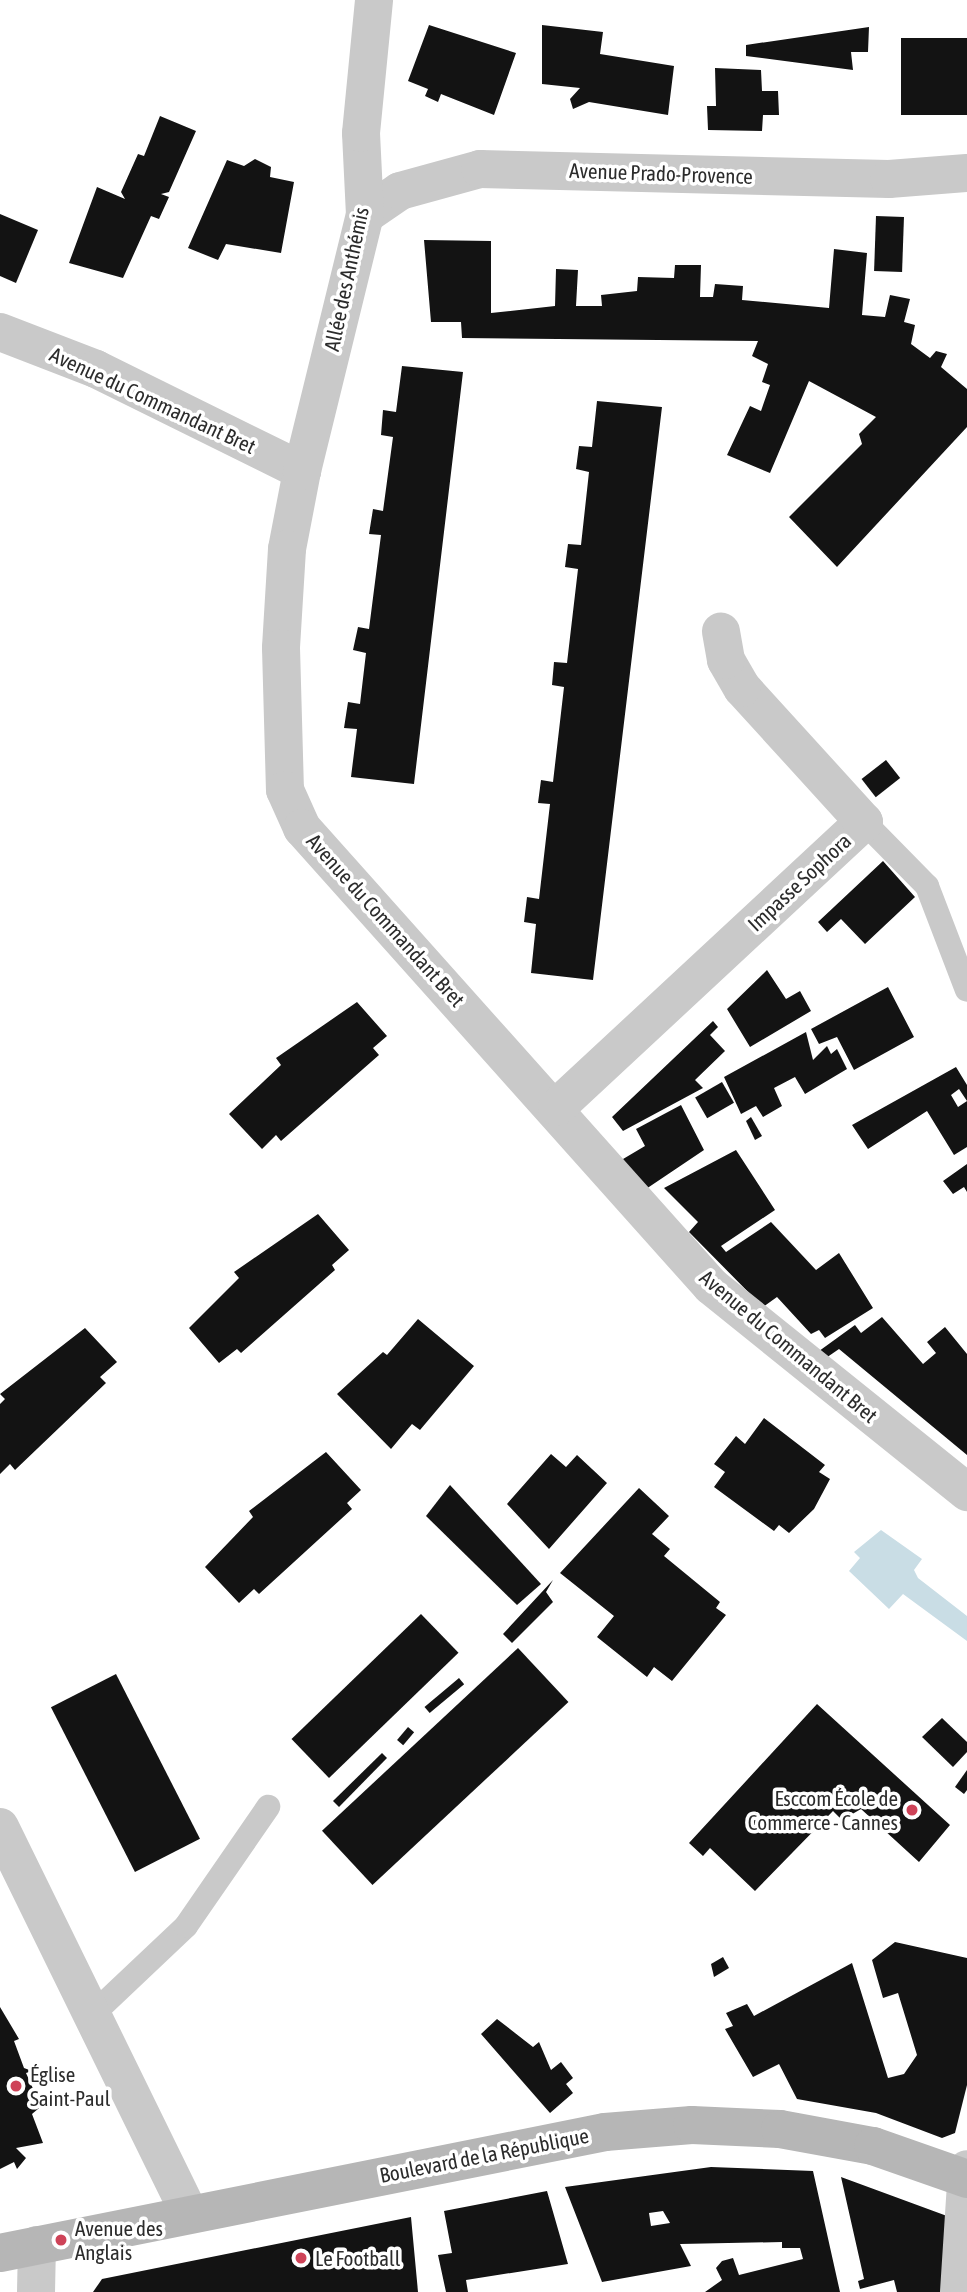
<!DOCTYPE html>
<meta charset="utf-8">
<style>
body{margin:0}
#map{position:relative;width:967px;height:2292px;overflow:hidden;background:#fff;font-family:"Asap Condensed",sans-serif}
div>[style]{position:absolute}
.water>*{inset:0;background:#c9dde5}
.building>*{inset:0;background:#131313;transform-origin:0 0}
.lane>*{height:24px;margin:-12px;padding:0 12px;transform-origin:12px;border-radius:12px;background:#c9c9c9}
.street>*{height:38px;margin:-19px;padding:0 19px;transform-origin:19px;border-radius:19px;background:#c9c9c9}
.secondary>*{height:38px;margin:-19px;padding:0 19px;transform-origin:19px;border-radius:19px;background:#b6b6b6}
.dots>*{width:19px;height:19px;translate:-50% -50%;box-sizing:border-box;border:4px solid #fff;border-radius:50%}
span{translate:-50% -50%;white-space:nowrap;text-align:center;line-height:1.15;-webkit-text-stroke:7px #fff;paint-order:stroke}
.street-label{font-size:21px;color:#2c2c2c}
.poi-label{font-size:21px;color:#2c2c2c}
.right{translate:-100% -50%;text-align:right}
.left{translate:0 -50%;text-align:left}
</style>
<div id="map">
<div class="water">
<i style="clip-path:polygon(881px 1530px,922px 1559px,914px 1570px,918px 1578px,967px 1616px,967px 1641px,903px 1594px,889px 1609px,849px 1571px,860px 1558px,854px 1552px)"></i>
</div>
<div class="building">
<i style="clip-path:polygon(429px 25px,516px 53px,494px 115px,441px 94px,438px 102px,425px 96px,428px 89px,408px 81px)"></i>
<i style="clip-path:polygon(542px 25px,603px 32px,600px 54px,674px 66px,668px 115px,589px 102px,573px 109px,570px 99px,580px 88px,542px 84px)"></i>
<i style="clip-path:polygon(869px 27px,868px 52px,851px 52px,853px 70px,746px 56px,746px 45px)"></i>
<i style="left:967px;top:38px;width:77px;height:66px;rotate:90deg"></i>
<i style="clip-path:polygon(715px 68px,761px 70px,762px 91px,778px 91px,779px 115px,763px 115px,762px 131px,708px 130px,707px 106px,716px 106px)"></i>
<i style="clip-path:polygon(160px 116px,196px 131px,169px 192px,161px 194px,169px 197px,159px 219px,151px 216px,123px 278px,69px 263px,97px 187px,125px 199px,121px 192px,138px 154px,144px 156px)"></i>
<i style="clip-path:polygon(255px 159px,271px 167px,270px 177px,294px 182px,281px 253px,226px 244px,218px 260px,188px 248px,227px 160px,244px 166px)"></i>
<i style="clip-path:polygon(0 214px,38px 230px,16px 283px,0 276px)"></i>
<i style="left:876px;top:216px;width:28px;height:55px;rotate:2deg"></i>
<i style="clip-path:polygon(424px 240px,491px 241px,491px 313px,555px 306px,556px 269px,578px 270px,576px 306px,602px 306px,601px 295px,637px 291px,638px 277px,674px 278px,675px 265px,701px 265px,700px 297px,713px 297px,715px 284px,743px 286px,742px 300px,829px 308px,834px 249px,867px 253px,862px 315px,885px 317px,890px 295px,910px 299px,904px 322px,915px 325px,911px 344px,930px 358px,936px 351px,947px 354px,941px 367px,967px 389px,967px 427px,837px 567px,789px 517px,862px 444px,859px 434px,876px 417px,809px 381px,770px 473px,727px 455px,750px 406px,761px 411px,770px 385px,762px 382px,768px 364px,752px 356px,758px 341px,462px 338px,461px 322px,431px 322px)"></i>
<i style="clip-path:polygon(402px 366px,463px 372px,414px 784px,351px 777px,357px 729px,344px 728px,348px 702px,360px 704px,366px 653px,353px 650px,358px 627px,369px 629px,381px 535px,369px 534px,373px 509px,383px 511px,393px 437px,381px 435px,383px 410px,396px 412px)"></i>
<i style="clip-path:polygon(597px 401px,662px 407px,593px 980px,531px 973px,536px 924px,524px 922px,527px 897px,539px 899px,550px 804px,538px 803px,541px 780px,553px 782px,564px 687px,552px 685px,554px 662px,567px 663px,578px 569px,565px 567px,568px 544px,581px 545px,589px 472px,576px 469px,579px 446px,592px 447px)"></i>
<i style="left:886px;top:760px;width:23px;height:31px;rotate:52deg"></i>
<i style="clip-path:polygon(883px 861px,915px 897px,865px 944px,841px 919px,827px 932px,818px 922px)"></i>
<i style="clip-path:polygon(767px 970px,786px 999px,800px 991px,811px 1011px,750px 1047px,727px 1009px)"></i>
<i style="clip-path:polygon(888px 987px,914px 1037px,854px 1070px,837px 1037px,819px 1044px,811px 1029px)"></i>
<i style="clip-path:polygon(357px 1002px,387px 1036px,373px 1048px,379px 1055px,281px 1141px,276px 1135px,262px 1149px,229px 1114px,281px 1065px,276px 1058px)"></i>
<i style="clip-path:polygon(713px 1021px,718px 1027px,710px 1035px,725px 1051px,695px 1080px,703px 1088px,623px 1131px,612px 1117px)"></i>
<i style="clip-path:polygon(806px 1032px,813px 1060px,827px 1046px,831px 1054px,837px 1049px,847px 1069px,805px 1094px,795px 1077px,774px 1088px,782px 1106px,763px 1117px,756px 1106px,741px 1114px,724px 1077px)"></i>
<i style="clip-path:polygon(evenodd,956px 1067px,967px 1085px,967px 1147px,954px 1155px,927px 1111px,868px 1149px,852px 1125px,956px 1067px,959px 1089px,967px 1101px,958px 1107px,951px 1095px,959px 1089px)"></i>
<i style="left:722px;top:1082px;width:24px;height:31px;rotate:60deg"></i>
<i style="clip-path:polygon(681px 1105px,704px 1150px,646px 1189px,618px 1162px,645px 1146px,636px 1129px)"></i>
<i style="clip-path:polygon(751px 1117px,762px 1136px,755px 1140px,746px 1121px)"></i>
<i style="clip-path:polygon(736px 1150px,775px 1210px,721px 1246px,726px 1252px,771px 1222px,816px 1270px,839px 1253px,873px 1308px,825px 1338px,819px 1330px,811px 1334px,777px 1297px,763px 1307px,689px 1232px,698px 1222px,664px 1188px)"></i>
<i style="clip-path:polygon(967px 1164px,967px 1192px,964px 1187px,953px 1194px,943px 1181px)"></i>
<i style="clip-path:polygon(318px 1214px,349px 1250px,332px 1265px,335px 1270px,241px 1353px,237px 1349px,219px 1363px,189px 1328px,239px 1278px,234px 1272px)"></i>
<i style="clip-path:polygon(882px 1317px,923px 1364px,936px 1353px,927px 1342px,945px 1327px,967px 1354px,967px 1455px,839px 1349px,823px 1360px,815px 1354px,855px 1325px,861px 1333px)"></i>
<i style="clip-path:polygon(418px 1319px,474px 1366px,420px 1430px,412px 1424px,391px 1449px,337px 1394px,383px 1352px,387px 1355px)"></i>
<i style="clip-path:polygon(85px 1328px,117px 1362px,100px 1377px,106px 1383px,15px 1470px,10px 1464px,0 1474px,0 1404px,5px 1399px,0 1394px)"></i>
<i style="clip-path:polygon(764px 1418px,825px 1465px,819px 1472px,830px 1479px,814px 1509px,789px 1533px,779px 1525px,774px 1531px,714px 1487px,725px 1472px,714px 1464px,736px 1436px,745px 1444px)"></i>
<i style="clip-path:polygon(326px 1452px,361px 1490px,347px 1503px,352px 1509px,259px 1594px,254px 1589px,239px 1603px,205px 1567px,253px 1517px,249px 1511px)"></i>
<i style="clip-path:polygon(551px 1454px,566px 1467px,577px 1455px,607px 1483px,549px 1549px,507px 1504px)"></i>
<i style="clip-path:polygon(450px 1485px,541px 1584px,517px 1605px,426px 1516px)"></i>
<i style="clip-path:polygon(639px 1488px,669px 1516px,652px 1534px,670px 1549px,664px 1556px,720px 1602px,716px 1608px,726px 1615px,672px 1681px,654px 1667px,647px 1677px,597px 1637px,614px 1616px,560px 1573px)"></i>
<i style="clip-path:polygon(553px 1580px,546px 1592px,553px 1602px,512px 1643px,503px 1634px)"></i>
<i style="left:421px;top:1614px;width:54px;height:180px;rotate:46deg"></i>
<i style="left:518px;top:1648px;width:74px;height:268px;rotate:47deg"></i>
<i style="left:116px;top:1674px;width:185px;height:73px;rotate:63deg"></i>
<i style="left:459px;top:1678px;width:8px;height:45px;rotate:50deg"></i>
<i style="clip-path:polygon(817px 1704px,950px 1825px,919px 1862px,861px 1809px,842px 1820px,833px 1811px,755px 1891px,710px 1848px,703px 1856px,689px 1843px)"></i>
<i style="clip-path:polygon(942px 1718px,967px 1742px,967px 1752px,953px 1767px,922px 1737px)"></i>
<i style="left:408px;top:1727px;width:8px;height:17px;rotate:40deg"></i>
<i style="clip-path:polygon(382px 1753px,387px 1758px,339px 1807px,333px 1801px)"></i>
<i style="clip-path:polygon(967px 1770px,967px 1790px,964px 1794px,955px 1787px)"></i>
<i style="clip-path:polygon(895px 1942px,967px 1958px,967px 2085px,955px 2133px,942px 2138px,876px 2113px,797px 2099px,779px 2064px,753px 2077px,725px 2029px,733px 2026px,726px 2013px,747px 2004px,754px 2016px,852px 1963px,888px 2078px,904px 2074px,917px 2055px,898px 1993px,883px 1998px,872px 1960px)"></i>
<i style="clip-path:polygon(723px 1957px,729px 1968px,714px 1977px,711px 1964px)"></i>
<i style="clip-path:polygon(0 2007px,19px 2039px,14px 2041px,24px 2068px,32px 2071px,26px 2073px,39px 2102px,45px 2103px,32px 2114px,43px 2143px,16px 2148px,26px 2158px,17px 2169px,14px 2162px,0 2169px)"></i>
<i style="clip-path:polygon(497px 2019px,533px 2047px,539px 2042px,551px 2070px,561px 2062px,573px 2078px,566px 2084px,573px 2093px,550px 2113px,481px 2034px)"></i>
<i style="clip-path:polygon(evenodd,711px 2167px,813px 2171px,840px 2292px,705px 2292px,722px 2280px,716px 2268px,722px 2261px,733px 2258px,739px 2275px,803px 2259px,800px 2248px,782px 2248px,782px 2242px,680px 2244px,691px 2266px,602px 2282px,565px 2187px,711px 2167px,663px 2211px,670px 2223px,651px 2226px,649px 2213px,663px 2211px)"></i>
<i style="clip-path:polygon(841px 2177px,947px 2216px,943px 2292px,897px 2292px,894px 2280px,860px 2289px,858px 2281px,864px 2279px)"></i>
<i style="clip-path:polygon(547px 2191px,568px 2264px,466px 2280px,468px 2292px,446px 2292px,438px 2255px,452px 2253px,444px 2211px)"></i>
<i style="clip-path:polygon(411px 2217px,418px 2292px,93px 2292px,102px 2279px)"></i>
</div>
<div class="lane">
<i style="left:864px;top:822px;width:90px;rotate:45.5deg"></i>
<i style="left:927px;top:886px;width:111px;rotate:69deg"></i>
<i style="left:92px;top:2015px;width:129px;rotate:-43.4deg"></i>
<i style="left:186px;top:1926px;width:145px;rotate:-55.4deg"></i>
</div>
<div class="street">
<i style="left:365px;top:215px;width:42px;rotate:-34.4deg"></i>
<i style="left:400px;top:191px;width:83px;rotate:-15.4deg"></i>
<i style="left:480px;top:169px;width:409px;rotate:1.4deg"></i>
<i style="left:889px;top:179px;width:78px;rotate:-4.4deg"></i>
<i style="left:0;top:332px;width:103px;rotate:21.1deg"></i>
<i style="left:96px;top:369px;width:230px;rotate:26.3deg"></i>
<i style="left:302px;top:471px;width:79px;rotate:100.9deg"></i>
<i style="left:287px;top:549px;width:99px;rotate:93.5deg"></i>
<i style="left:281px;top:648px;width:142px;rotate:88.4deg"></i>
<i style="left:285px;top:790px;width:42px;rotate:65.9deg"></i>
<i style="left:302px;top:828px;width:614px;rotate:48.23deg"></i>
<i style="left:711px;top:1286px;width:329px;rotate:38.8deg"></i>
<i style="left:302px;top:471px;width:264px;rotate:-76.2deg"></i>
<i style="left:365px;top:215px;width:82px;rotate:-92.8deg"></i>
<i style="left:361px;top:133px;width:134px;rotate:-84.4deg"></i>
<i style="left:557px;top:1107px;width:419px;rotate:-42.9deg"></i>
<i style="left:864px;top:822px;width:181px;rotate:-132.3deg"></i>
<i style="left:742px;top:688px;width:32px;rotate:-120deg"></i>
<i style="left:726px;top:660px;width:29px;rotate:-100deg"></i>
<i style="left:0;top:1827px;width:429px;rotate:63.9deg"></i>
<i style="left:36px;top:2292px;width:47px;rotate:-88.8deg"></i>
<i style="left:959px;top:2292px;width:123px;rotate:-86.3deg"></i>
</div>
<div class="secondary">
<i style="left:0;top:2253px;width:617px;rotate:-11.31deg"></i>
<i style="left:605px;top:2132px;width:87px;rotate:-4.6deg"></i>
<i style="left:692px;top:2125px;width:88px;rotate:2.6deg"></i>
<i style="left:780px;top:2129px;width:95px;rotate:10.4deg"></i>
<i style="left:873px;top:2146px;width:100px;rotate:19.3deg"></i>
</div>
<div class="dots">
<i style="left:912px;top:1810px;background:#ce4358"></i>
<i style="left:16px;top:2086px;background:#ce4358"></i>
<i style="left:61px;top:2240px;background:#ce4358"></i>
<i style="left:301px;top:2258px;background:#ce4358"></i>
</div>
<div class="street-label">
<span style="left:661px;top:173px;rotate:2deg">Avenue Prado-Provence</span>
<span style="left:346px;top:279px;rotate:-78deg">Allée des Anthémis</span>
<span style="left:153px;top:400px;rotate:25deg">Avenue du Commandant Bret</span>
<span style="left:799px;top:882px;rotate:-43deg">Impasse Sophora</span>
<span style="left:386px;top:920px;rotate:48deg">Avenue du Commandant Bret</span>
<span style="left:789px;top:1346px;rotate:40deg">Avenue du Commandant Bret</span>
<span style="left:484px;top:2155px;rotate:-11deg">Boulevard de la République</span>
</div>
<div class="poi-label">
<span class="right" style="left:898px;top:1810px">Esccom École de<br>Commerce - Cannes</span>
<span class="left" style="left:30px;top:2086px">Église<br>Saint-Paul</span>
<span class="left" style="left:75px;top:2240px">Avenue des<br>Anglais</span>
<span class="left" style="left:315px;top:2258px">Le Football</span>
</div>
</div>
